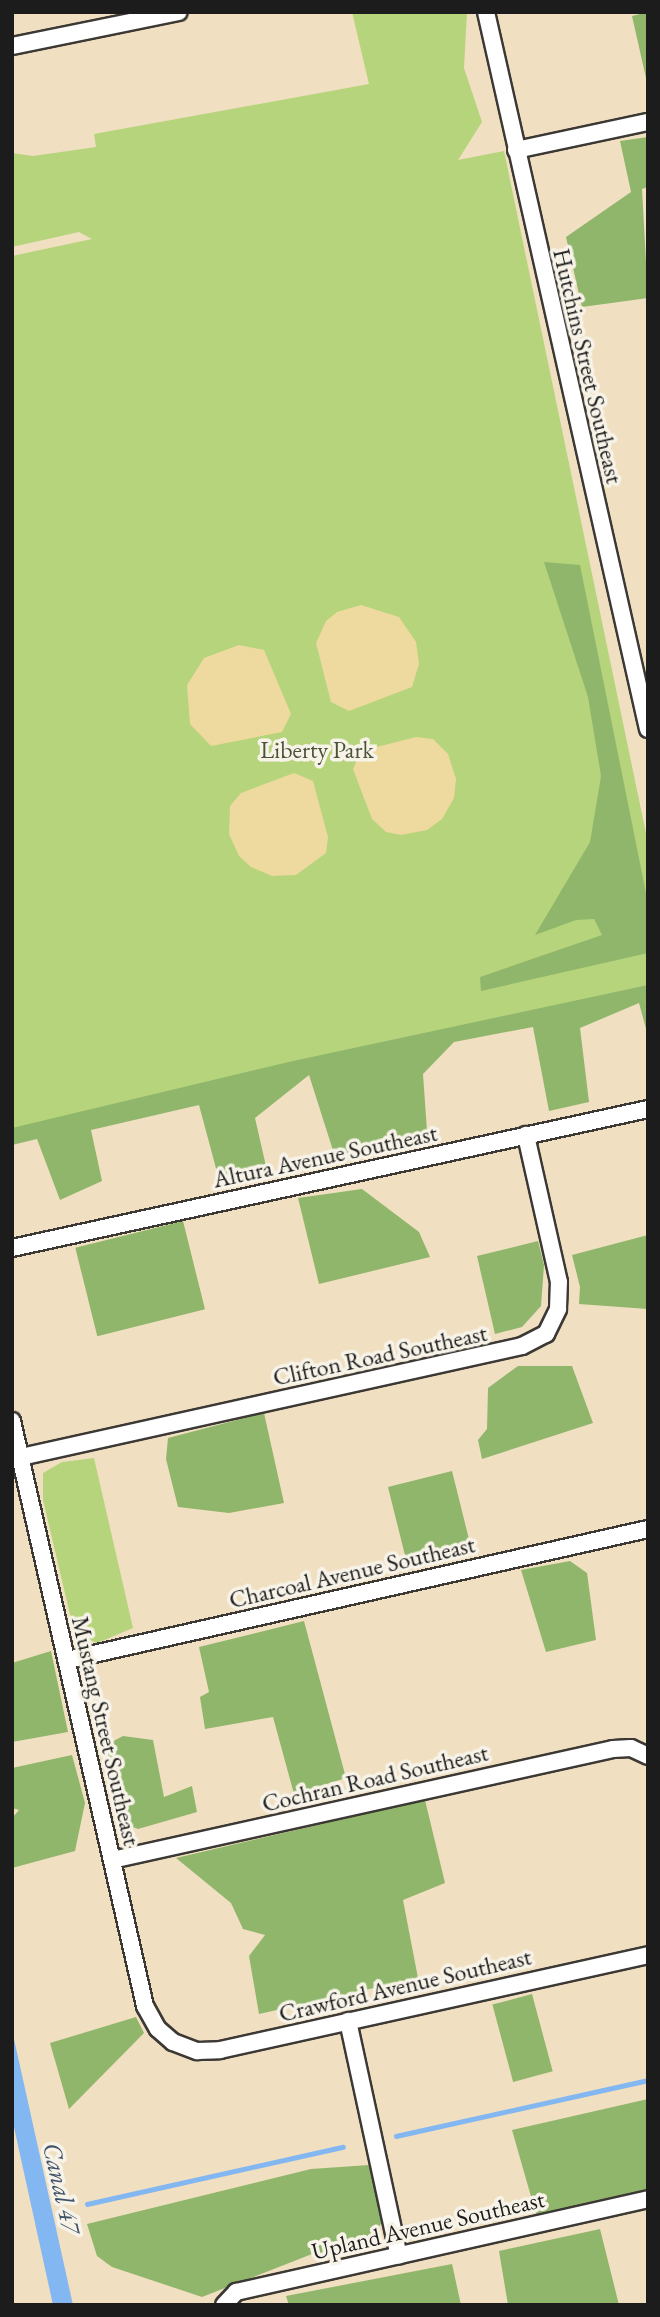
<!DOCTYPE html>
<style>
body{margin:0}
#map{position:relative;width:660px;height:2317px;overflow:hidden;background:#f1dfc1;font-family:"EB Garamond",serif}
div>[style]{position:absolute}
.green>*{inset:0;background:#b6d47b}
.forest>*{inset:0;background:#90b66b;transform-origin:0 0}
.sand>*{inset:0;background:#eeda9e}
.water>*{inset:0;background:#83b7f1}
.stream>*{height:4.5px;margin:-2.25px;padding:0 2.25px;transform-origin:2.25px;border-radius:2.25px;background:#83b7f1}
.roads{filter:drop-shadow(2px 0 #3c3935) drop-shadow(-2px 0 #3c3935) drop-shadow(0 2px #3c3935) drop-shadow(0 -2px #3c3935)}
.minor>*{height:16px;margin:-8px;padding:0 8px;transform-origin:8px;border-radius:8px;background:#fff}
span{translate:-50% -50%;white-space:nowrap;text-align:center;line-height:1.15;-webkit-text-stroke:7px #f7f3e8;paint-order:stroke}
.street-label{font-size:24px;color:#1c1c1c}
.park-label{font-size:24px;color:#4a5338}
.water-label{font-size:26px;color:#405267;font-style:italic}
.frame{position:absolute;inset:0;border:14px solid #1c1c1c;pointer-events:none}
</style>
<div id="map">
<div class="green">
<i style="clip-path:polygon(352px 12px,467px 12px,464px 68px,482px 122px,458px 160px,504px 151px,648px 843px,648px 986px,12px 1136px,12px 256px,92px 239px,79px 232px,12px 247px,12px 153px,33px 156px,96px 147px,94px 134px,369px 84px)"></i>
<i style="clip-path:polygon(94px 1458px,133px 1628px,97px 1643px,81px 1636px,72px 1623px,43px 1500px,43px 1473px,62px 1462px)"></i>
</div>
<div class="forest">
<i style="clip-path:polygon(648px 12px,648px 87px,632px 16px)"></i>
<i style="clip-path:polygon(648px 137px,648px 187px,642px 189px,648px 298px,582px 307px,566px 237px,631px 192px,620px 141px)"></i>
<i style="clip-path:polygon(544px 562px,580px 565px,648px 903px,648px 953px,481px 991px,480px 977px,602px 935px,594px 919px,576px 920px,535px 935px,590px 842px,601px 776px,588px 697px)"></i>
<i style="clip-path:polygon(648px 985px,648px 1036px,639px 1003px,580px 1028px,589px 1102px,549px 1111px,533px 1027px,454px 1042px,423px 1074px,427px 1131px,337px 1163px,309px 1075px,255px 1118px,268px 1175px,221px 1187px,199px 1105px,91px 1130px,102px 1181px,60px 1200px,37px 1139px,12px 1145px,12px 1128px,293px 1061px)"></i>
<i style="clip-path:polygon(362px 1189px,419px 1232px,430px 1257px,319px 1284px,298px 1198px)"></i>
<i style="left:183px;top:1221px;width:91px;height:111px;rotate:76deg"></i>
<i style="clip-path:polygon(648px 1235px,648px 1309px,579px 1304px,580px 1287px,572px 1255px)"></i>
<i style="clip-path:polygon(538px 1241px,544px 1265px,541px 1306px,522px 1327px,495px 1334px,477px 1256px)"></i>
<i style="clip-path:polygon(518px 1366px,572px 1366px,593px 1423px,482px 1459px,478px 1440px,487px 1429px,488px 1388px)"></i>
<i style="clip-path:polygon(264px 1413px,284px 1503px,229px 1513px,178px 1507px,166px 1459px,168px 1438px)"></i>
<i style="left:452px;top:1471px;width:81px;height:66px;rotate:76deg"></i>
<i style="clip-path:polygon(570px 1561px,587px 1573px,596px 1640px,546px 1652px,521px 1570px)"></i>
<i style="clip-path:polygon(304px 1621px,346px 1778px,294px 1794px,273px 1717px,205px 1729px,200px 1697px,209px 1692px,199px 1647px)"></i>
<i style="clip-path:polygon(51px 1651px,68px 1732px,12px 1742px,12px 1663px)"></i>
<i style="clip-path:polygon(123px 1736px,153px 1740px,164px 1797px,192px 1786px,197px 1812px,138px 1829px,123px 1823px,106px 1745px)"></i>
<i style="clip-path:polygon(72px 1755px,85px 1803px,75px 1851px,12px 1868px,12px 1818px,19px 1810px,12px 1808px,12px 1768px)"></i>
<i style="clip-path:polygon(425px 1800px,445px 1883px,403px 1900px,418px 1978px,259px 2014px,249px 1956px,265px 1935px,243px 1929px,231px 1903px,176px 1858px)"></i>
<i style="left:532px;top:1994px;width:80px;height:41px;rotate:75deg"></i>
<i style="clip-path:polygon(136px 2017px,144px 2033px,69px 2109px,50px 2043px)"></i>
<i style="clip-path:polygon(648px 2099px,648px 2189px,536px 2214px,512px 2130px)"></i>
<i style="clip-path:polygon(369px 2165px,383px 2219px,371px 2245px,312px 2254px,202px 2297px,112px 2267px,97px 2256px,87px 2224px,311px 2169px)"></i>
<i style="clip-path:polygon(600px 2229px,619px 2305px,508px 2305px,499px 2251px)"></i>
<i style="clip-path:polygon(452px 2264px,461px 2305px,289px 2305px,286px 2296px)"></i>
</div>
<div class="sand">
<i style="clip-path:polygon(361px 605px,399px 617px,416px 642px,419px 664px,412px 687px,349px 711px,331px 702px,316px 643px,326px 621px,337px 612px)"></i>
<i style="clip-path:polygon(239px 645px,264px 650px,291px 714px,282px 732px,211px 746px,190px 724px,187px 685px,204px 658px)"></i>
<i style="clip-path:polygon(416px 737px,433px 739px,448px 754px,456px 779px,454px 798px,442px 819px,427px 830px,401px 835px,386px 832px,372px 819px,353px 769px,361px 751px)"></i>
<i style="clip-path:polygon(294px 773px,313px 781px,328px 837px,326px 853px,296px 875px,272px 876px,251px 867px,239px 856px,229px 834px,230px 806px,241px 793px)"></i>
</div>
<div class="water">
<i style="clip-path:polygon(12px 2030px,73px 2305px,53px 2305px,12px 2118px)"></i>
</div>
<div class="stream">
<i style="left:396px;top:2136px;width:258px;rotate:-12.5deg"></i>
<i style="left:87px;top:2204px;width:262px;rotate:-12.6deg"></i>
</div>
<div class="roads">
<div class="minor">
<i style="left:486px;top:12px;width:735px;rotate:77.27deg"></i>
<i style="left:12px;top:46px;width:170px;rotate:-11.5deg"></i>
<i style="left:516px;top:150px;width:135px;rotate:-12deg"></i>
<i style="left:12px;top:1248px;width:651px;rotate:-12.33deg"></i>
<i style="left:12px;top:1421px;width:600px;rotate:77.19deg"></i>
<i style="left:145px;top:2006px;width:26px;rotate:61deg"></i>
<i style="left:158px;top:2029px;width:20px;rotate:41deg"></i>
<i style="left:173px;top:2042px;width:26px;rotate:21deg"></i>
<i style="left:197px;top:2051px;width:23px;rotate:-2deg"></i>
<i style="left:220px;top:2050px;width:438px;rotate:-12.5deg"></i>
<i style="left:21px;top:1457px;width:513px;rotate:-12.49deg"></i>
<i style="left:522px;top:1346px;width:27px;rotate:-27deg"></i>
<i style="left:546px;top:1334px;width:28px;rotate:-64deg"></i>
<i style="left:558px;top:1309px;width:27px;rotate:-88deg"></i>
<i style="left:559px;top:1282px;width:151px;rotate:-102.7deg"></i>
<i style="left:67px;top:1660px;width:596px;rotate:-12.71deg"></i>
<i style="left:112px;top:1860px;width:513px;rotate:-12.49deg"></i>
<i style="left:613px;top:1749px;width:18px;rotate:-3deg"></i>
<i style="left:631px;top:1748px;width:19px;rotate:25deg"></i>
<i style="left:348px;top:2021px;width:240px;rotate:77.8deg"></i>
<i style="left:224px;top:2305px;width:18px;rotate:-47deg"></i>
<i style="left:236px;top:2292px;width:422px;rotate:-12.7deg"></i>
</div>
</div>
<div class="street-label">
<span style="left:588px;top:366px;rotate:77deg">Hutchins Street Southeast</span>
<span style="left:325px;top:1156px;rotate:-12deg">Altura Avenue Southeast</span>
<span style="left:380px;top:1355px;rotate:-12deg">Clifton Road Southeast</span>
<span style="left:352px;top:1572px;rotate:-13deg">Charcoal Avenue Southeast</span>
<span style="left:106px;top:1731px;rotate:77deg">Mustang Street Southeast</span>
<span style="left:375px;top:1778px;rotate:-13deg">Cochran Road Southeast</span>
<span style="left:405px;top:1985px;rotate:-13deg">Crawford Avenue Southeast</span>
<span style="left:428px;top:2225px;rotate:-13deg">Upland Avenue Southeast</span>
</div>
<div class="park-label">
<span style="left:317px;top:750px">Liberty Park</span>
</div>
<div class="water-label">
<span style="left:61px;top:2188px;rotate:77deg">Canal 47</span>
</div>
<div class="frame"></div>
</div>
